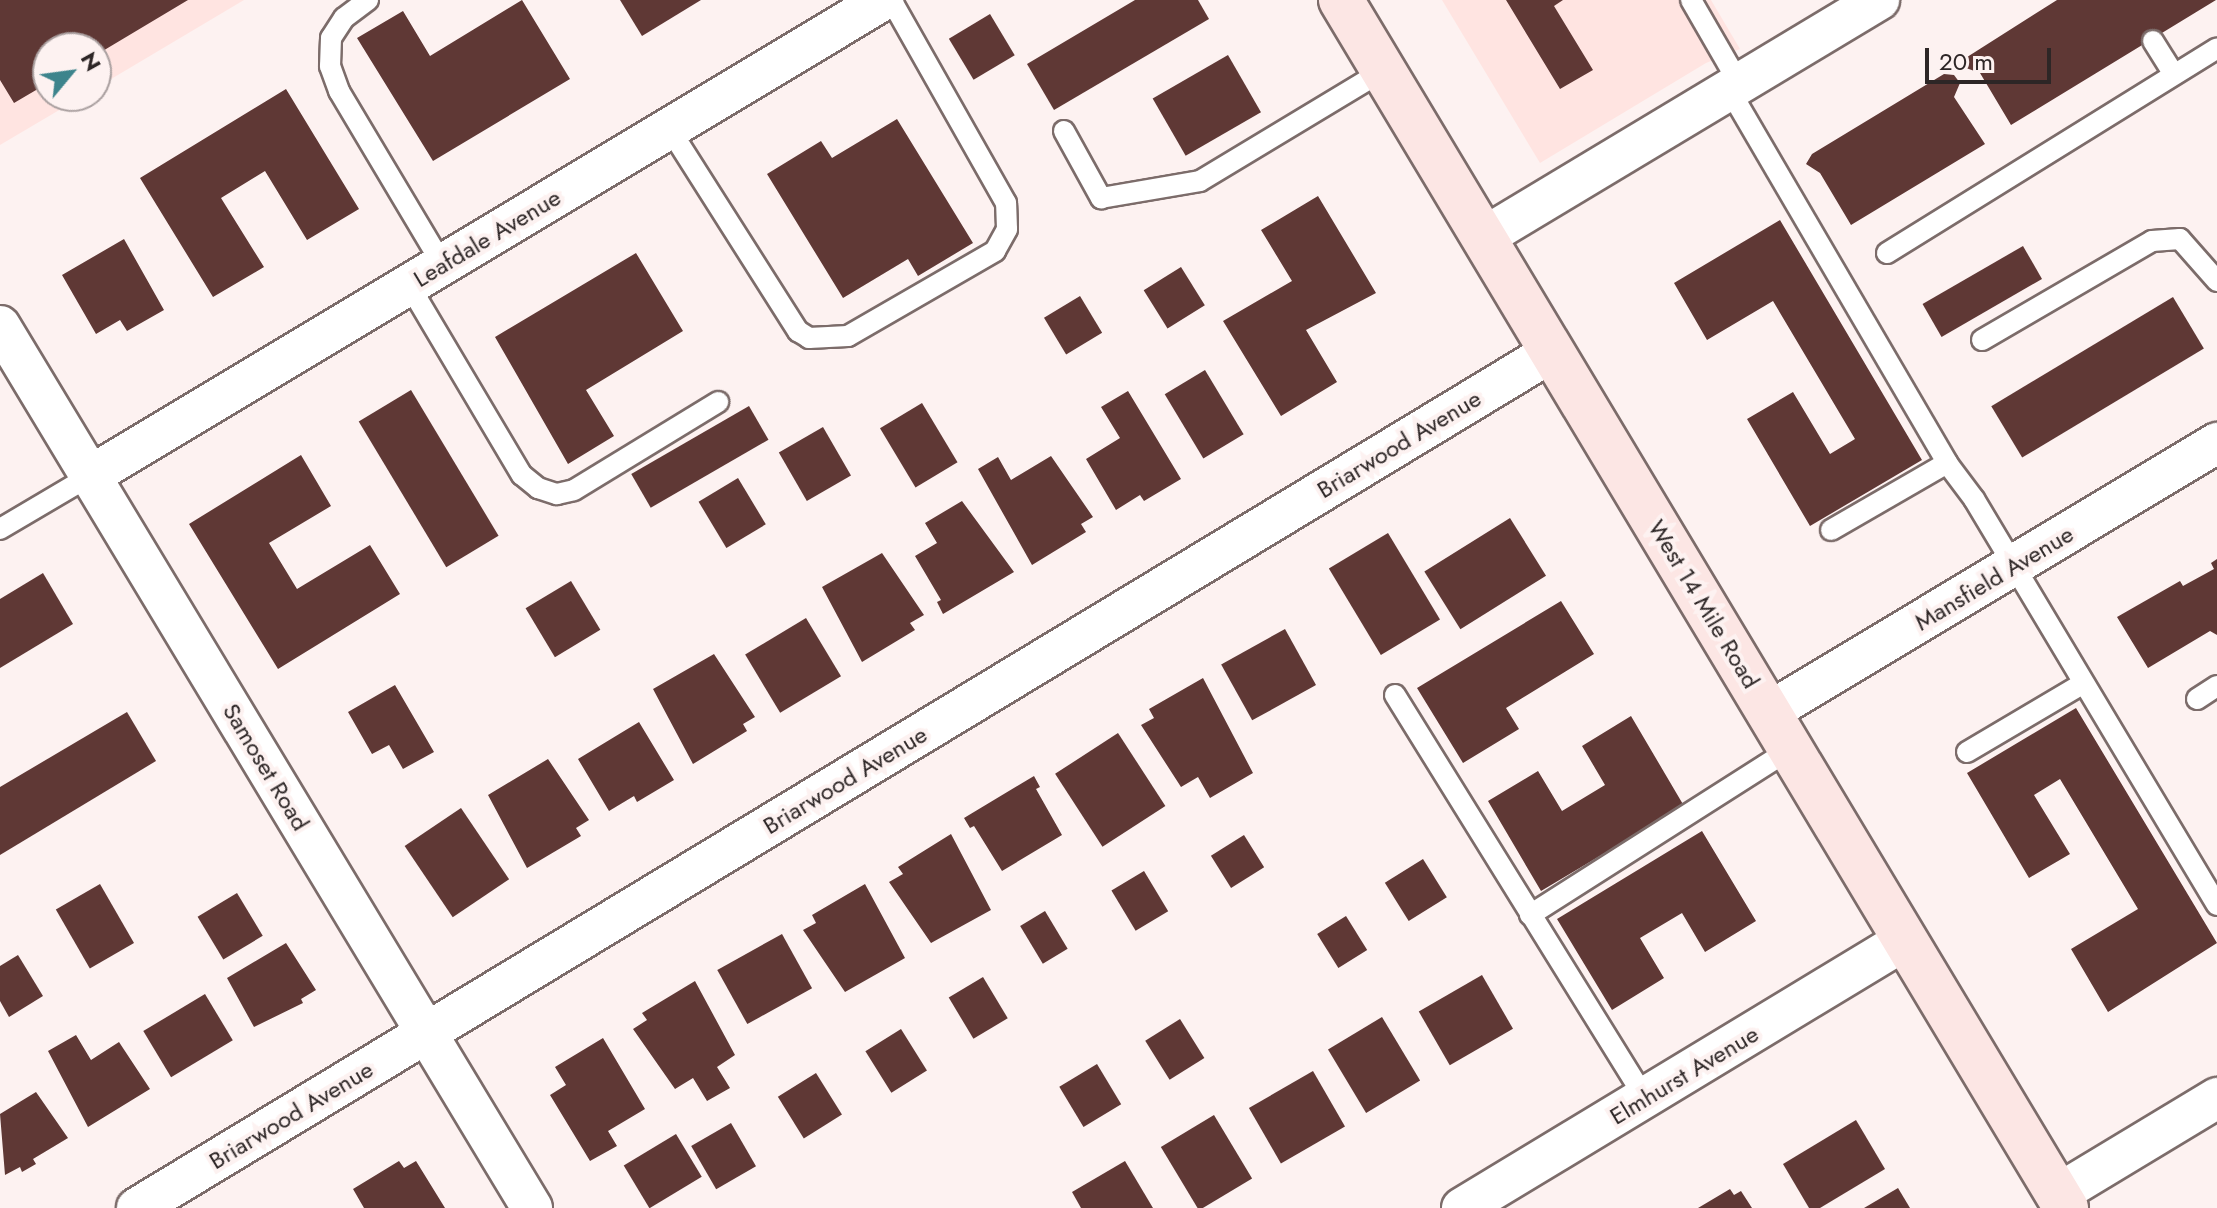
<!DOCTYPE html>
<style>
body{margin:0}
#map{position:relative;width:2217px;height:1208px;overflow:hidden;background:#fdf2f1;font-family:Jost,sans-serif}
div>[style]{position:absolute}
.built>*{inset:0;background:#ffe4e1}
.building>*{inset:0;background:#5f3835;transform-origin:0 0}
.roads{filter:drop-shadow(2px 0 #7c6c6a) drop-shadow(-2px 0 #7c6c6a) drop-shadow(0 2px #7c6c6a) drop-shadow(0 -2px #7c6c6a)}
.lane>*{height:20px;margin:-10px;padding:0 10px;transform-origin:10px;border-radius:10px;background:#fff}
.street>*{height:40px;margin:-20px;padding:0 20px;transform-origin:20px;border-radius:20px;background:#fff}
.secondary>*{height:44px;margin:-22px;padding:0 22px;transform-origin:22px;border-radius:22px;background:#fce6e4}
span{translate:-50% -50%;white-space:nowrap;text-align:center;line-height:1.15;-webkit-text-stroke:8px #fdf2f1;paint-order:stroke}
.street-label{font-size:24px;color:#2d2626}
.north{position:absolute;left:32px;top:32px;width:80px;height:80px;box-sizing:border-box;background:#fdf2f1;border:2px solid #aaa0a0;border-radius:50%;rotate:61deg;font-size:22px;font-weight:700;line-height:32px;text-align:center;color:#2d2626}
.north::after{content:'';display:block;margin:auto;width:28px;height:36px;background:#3d848c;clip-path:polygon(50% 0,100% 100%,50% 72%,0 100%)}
.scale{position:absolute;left:1925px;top:48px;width:126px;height:36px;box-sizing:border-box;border:4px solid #2d2626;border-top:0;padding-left:10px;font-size:24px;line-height:28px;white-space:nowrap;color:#2d2626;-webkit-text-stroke:6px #fdf2f1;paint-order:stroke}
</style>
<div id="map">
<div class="built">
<i style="clip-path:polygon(0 0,244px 0,96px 88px,96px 48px,48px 48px,48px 96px,83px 96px,0 145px)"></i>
<i style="clip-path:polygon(1442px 0,1711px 0,1740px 49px,1706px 63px,1540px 163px)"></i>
</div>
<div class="building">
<i style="clip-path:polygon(0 0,188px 0,96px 55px,96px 48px,48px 48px,48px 83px,14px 103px,0 80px)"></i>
<i style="clip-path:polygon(522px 0,570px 79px,433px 161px,357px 38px,403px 11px,430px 56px)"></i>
<i style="clip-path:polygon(620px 0,701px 0,642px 36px)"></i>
<i style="clip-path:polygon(1135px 0,1198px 0,1209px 19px,1054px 110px,1027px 64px)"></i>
<i style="clip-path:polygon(1506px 0,1563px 0,1554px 6px,1593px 70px,1560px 89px)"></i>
<i style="clip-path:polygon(2057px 0,2216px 0,2011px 125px,1980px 73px,1966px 68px,1964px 59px)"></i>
<i style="left:990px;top:14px;width:48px;height:48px;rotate:59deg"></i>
<i style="left:1228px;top:55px;width:66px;height:87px;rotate:60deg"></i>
<i style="clip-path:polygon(1944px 74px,1954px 75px,1960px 83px,1954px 97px,1985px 144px,1851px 225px,1820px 173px,1806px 164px,1812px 154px)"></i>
<i style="clip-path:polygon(286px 89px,359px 209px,307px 240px,265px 171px,221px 198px,264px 267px,213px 297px,140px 178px)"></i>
<i style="clip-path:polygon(897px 119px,973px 243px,918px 276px,908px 259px,843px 298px,767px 174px,821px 141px,832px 158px)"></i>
<i style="clip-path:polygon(1318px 196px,1376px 293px,1306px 330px,1337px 382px,1281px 416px,1223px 321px,1292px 281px,1261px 230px)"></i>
<i style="clip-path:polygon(1780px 220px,1922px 460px,1810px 526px,1747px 419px,1793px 392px,1830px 454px,1855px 439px,1773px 301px,1707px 340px,1674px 283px)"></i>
<i style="clip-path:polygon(124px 239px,164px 310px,127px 331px,120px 320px,96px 334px,62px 275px)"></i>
<i style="left:2023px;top:246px;width:38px;height:116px;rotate:60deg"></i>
<i style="clip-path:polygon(636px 253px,683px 331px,586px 390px,614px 436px,568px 464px,495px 337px)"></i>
<i style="left:1181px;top:267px;width:45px;height:44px;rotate:58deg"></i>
<i style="left:1080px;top:296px;width:43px;height:42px;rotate:59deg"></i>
<i style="left:2173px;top:297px;width:60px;height:212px;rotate:59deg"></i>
<i style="left:1205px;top:370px;width:75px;height:47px;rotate:59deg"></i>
<i style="left:411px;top:390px;width:170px;height:61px;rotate:59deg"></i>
<i style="clip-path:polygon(1128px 391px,1181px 479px,1144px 501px,1140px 495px,1116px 510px,1086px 459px,1120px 438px,1101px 407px)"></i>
<i style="left:922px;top:403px;width:69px;height:49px;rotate:59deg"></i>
<i style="left:749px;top:406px;width:39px;height:136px;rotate:60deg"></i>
<i style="left:823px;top:427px;width:56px;height:51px;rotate:60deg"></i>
<i style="clip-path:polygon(301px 455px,331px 506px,269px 543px,297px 589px,370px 545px,400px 594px,278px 669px,189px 524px)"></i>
<i style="clip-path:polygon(1051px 456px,1093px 517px,1081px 524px,1086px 532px,1032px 565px,978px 469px,998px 457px,1011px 480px)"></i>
<i style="left:738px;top:478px;width:54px;height:46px;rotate:59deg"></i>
<i style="clip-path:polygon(962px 501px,1014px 572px,943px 614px,937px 602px,941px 600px,915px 556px,937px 543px,925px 523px)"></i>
<i style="left:1510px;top:518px;width:68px;height:101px;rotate:58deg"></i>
<i style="left:1388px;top:533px;width:101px;height:69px;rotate:59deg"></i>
<i style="clip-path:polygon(882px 553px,924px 615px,910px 623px,915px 630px,862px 662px,822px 587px)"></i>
<i style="clip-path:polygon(2217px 559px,2217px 635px,2210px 631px,2148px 668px,2117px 617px,2180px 581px,2183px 586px,2214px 569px,2211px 563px)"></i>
<i style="clip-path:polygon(43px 573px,73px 624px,0 668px,0 599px)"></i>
<i style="left:571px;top:581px;width:57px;height:53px;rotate:59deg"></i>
<i style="clip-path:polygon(1561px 601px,1594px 654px,1506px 708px,1519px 729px,1463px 763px,1417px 688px)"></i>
<i style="left:806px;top:618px;width:68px;height:71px;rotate:59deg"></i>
<i style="left:1285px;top:629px;width:64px;height:73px;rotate:61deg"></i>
<i style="clip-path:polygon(714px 654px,755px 717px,743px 724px,747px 731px,693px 764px,653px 689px)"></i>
<i style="clip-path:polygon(1203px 678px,1253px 773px,1210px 798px,1198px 777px,1181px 787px,1141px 725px,1154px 718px,1149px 709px)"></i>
<i style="clip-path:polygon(395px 685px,434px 752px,403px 769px,389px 745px,372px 754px,348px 712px)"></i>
<i style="clip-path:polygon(2076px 708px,2217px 943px,2108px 1012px,2071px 949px,2138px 909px,2060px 779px,2034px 795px,2070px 854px,2029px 878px,1967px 773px)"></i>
<i style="clip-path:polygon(127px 712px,156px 761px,0 855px,0 787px)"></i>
<i style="clip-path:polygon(1631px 716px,1684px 806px,1541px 891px,1488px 801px,1538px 771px,1562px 811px,1605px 785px,1582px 746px)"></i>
<i style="clip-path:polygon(639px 722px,674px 780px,637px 802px,634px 796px,609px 811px,578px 759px)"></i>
<i style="left:1118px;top:733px;width:87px;height:75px;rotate:57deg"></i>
<i style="clip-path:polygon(548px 759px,589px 820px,576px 828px,581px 836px,527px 868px,488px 795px)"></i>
<i style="clip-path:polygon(1034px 776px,1040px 787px,1036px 789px,1062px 835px,1002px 871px,974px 826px,970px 828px,964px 818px)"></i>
<i style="left:461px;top:808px;width:86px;height:68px;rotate:56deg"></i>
<i style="clip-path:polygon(1702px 831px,1756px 921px,1705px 952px,1682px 913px,1640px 938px,1664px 978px,1612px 1010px,1557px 919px)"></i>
<i style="clip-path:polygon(951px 834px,991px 910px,931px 943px,889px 882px,903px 874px,898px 867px)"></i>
<i style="left:1244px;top:835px;width:38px;height:39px;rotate:58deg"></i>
<i style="left:1423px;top:859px;width:45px;height:45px;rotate:58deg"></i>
<i style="left:1144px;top:871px;width:47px;height:38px;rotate:59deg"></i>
<i style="left:100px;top:884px;width:68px;height:51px;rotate:60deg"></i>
<i style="clip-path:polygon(865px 884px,905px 958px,845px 992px,803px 930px,816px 923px,812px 915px)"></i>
<i style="left:237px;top:893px;width:50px;height:46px;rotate:59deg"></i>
<i style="left:1045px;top:911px;width:44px;height:29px;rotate:59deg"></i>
<i style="left:1346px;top:916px;width:40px;height:34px;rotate:58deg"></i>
<i style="left:782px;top:934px;width:62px;height:74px;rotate:61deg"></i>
<i style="clip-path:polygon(286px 943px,316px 990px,301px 999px,303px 1003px,254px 1027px,227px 978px)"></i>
<i style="clip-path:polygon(18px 955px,43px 996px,9px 1017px,0 1001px,0 966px)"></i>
<i style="left:1482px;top:975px;width:62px;height:73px;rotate:60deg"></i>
<i style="left:983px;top:977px;width:48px;height:40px;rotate:59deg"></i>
<i style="clip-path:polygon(695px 981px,735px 1055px,717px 1067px,730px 1088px,707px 1101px,693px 1078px,675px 1089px,633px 1029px,647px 1020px,642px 1013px)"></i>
<i style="left:205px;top:994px;width:54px;height:72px;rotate:59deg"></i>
<i style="left:1382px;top:1017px;width:74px;height:63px;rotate:59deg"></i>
<i style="left:1180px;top:1019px;width:46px;height:41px;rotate:58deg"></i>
<i style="left:901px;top:1029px;width:49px;height:42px;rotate:58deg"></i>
<i style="clip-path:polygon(76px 1035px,91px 1060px,119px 1042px,150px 1089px,88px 1127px,48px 1051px)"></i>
<i style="clip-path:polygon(603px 1038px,645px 1109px,608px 1131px,617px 1146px,590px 1161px,550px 1095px,566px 1085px,555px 1067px)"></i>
<i style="left:1097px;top:1064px;width:47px;height:44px;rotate:59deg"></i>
<i style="left:1313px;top:1071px;width:64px;height:74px;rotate:60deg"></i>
<i style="left:816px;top:1073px;width:49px;height:45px;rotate:58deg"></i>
<i style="clip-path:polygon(36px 1092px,68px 1138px,33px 1159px,36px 1164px,22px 1172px,20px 1167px,5px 1175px,0 1114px)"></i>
<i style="left:1214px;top:1115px;width:74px;height:62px;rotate:59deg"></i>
<i style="clip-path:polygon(1856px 1120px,1885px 1169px,1820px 1208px,1809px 1208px,1783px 1164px)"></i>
<i style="left:731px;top:1123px;width:50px;height:46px;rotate:60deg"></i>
<i style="left:676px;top:1134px;width:50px;height:61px;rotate:59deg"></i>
<i style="clip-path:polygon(399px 1161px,404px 1168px,416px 1161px,445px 1208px,364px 1208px,353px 1189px)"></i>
<i style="clip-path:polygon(1125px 1161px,1153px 1208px,1081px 1208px,1072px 1192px)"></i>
<i style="clip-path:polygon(1898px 1188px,1910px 1208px,1864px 1208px)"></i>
<i style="clip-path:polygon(1730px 1189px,1734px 1195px,1741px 1191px,1752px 1208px,1698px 1208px)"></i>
</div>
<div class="roads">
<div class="lane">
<i style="left:368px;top:0;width:30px;rotate:143deg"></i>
<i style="left:344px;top:18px;width:24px;rotate:123deg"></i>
<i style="left:331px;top:38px;width:28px;rotate:92deg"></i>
<i style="left:330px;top:66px;width:27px;rotate:70deg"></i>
<i style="left:339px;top:91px;width:201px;rotate:59.2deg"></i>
<i style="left:1691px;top:0;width:98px;rotate:60deg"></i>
<i style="left:2153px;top:41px;width:39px;rotate:58deg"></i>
<i style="left:1730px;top:91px;width:431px;rotate:59.7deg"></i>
<i style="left:1947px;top:463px;width:45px;rotate:53.1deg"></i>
<i style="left:1974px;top:499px;width:473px;rotate:59.1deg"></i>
<i style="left:669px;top:128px;width:241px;rotate:57.6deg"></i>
<i style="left:798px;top:331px;width:13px;rotate:32deg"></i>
<i style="left:809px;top:338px;width:39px;rotate:-3deg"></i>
<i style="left:848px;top:336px;width:170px;rotate:-30deg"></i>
<i style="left:995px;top:251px;width:25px;rotate:-61deg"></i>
<i style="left:1007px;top:229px;width:26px;rotate:-92deg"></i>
<i style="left:1006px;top:203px;width:233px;rotate:-119.5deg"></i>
<i style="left:1064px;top:131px;width:77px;rotate:61.1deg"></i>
<i style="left:1101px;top:198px;width:100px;rotate:-9.7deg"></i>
<i style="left:1200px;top:181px;width:215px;rotate:-31.1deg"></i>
<i style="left:1887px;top:253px;width:388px;rotate:-31.8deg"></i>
<i style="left:409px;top:285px;width:221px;rotate:59.3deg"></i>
<i style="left:522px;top:475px;width:21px;rotate:39deg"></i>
<i style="left:538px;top:488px;width:20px;rotate:18deg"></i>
<i style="left:557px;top:494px;width:17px;rotate:-13deg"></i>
<i style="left:574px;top:490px;width:169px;rotate:-31.4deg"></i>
<i style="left:1982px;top:340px;width:197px;rotate:-30.2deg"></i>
<i style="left:2152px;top:241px;width:28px;rotate:-4deg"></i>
<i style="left:2180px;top:239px;width:56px;rotate:48.6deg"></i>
<i style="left:0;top:529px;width:104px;rotate:-30.5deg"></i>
<i style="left:1831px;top:530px;width:134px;rotate:-30deg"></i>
<i style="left:1395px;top:695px;width:474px;rotate:58.2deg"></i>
<i style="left:2197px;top:699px;width:24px;rotate:-33deg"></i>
<i style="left:1967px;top:752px;width:134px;rotate:-30.6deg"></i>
<i style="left:1530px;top:915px;width:309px;rotate:-32.5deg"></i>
</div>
<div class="street">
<i style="left:1484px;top:237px;width:461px;rotate:-31deg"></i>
<i style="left:0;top:326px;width:1030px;rotate:58.9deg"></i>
<i style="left:90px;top:476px;width:925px;rotate:-30.97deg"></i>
<i style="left:1769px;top:712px;width:523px;rotate:-30.98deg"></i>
<i style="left:2058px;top:1194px;width:186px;rotate:-31.1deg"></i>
<i style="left:137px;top:1208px;width:1655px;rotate:-31.18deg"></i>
<i style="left:1462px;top:1208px;width:518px;rotate:-31.17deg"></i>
</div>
<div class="secondary">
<i style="left:1341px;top:0;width:1409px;rotate:59.03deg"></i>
</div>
</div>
<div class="street-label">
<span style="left:487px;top:238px;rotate:-31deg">Leafdale Avenue</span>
<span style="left:1399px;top:444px;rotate:-31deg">Briarwood Avenue</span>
<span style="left:1994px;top:578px;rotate:-31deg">Mansfield Avenue</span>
<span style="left:1704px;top:604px;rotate:59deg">West 14 Mile Road</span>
<span style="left:266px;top:767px;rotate:59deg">Samoset Road</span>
<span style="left:845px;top:780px;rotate:-31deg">Briarwood Avenue</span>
<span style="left:1684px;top:1075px;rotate:-31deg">Elmhurst Avenue</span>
<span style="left:291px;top:1115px;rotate:-31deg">Briarwood Avenue</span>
</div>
<div class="north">N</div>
<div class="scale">20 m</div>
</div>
